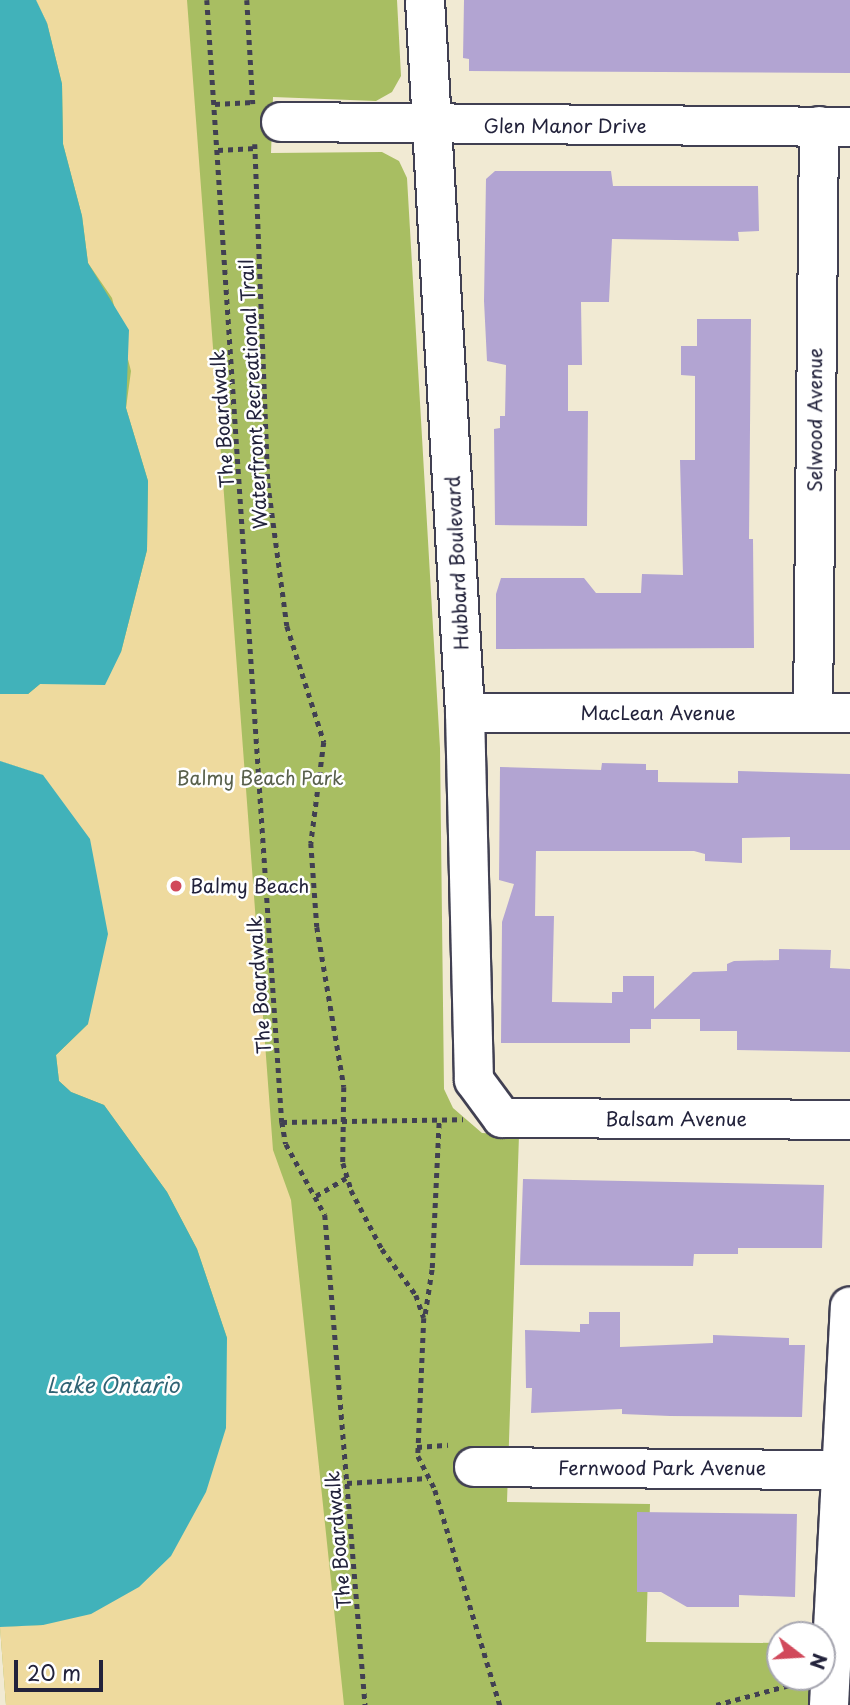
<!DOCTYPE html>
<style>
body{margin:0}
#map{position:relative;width:850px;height:1705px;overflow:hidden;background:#f1ead3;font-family:"Playpen Sans",sans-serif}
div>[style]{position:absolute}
.green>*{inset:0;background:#a8be62}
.sand>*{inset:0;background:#eeda9e}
.water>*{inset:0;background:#41b2ba}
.building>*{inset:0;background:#b2a4d2}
.path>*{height:4.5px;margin-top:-2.25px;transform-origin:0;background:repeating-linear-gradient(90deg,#414052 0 5px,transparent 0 10px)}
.roads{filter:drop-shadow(2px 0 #414052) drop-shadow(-2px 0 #414052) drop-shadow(0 2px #414052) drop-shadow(0 -2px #414052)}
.minor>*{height:38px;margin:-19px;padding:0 19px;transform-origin:19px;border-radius:19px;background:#fff}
.dots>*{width:19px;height:19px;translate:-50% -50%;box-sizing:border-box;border:4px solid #fff;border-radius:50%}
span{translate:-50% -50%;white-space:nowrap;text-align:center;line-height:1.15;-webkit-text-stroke:5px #fff;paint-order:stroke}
.street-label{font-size:19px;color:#22223b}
.park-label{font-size:19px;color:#58604b}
.poi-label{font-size:19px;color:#22223b}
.left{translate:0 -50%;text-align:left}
.water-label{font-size:21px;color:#306374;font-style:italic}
.north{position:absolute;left:766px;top:1621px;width:70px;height:70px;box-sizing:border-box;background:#fff;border:2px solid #a7a7b1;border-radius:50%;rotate:107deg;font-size:19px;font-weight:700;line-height:28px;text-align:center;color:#22223b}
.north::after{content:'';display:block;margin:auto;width:24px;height:32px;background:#d1495b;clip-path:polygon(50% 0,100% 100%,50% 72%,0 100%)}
.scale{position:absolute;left:14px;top:1660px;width:89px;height:32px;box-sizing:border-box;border:4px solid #22223b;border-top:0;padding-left:9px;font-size:21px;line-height:24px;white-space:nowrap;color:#22223b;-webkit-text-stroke:5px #fff;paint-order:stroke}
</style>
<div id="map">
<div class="green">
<i style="clip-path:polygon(36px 0,397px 0,401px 76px,392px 92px,376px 101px,273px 97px,271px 153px,382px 152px,399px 161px,407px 178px,440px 748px,444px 1089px,453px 1108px,482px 1133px,519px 1135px,507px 1502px,650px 1504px,646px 1642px,780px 1643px,780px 1677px,822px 1677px,822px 1705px,6px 1705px,0 1627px,43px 1625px,43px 775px,0 761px,0 694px,28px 694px,47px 23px)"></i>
</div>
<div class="sand">
<i style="clip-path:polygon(36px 0,187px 0,273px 1150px,291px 1200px,344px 1705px,6px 1705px,0 1627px,43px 1625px,227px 1338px,197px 1249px,167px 1192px,104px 1105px,71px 1092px,59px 1081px,56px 1055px,88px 1024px,43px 775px,0 761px,0 694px,28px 694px,40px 684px,121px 652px,147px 550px,148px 481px,126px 408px,131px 371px,112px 298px,88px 263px,82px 216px,63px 144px,62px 84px,47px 23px)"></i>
</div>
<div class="water">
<i style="clip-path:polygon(0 0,36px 0,47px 23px,62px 84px,63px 144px,82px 216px,88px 263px,129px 330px,126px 408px,148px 481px,147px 550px,121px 652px,105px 685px,40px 684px,28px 694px,0 694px)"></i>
<i style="clip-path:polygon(0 761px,43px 775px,90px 839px,108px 934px,88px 1024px,56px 1055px,59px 1081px,71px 1092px,104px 1105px,167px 1192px,197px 1249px,227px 1338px,226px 1428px,206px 1492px,171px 1556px,139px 1587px,91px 1614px,43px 1625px,0 1627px)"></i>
</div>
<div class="building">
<i style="clip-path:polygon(464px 0,850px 0,850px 73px,469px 71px,469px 59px,463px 58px)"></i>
<i style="clip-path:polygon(495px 171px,611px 171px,613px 186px,758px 186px,759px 231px,738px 232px,739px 241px,612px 239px,609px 302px,581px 302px,582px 365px,568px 365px,568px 411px,588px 411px,587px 526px,495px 525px,494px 429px,500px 428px,500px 416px,505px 416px,506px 365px,487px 361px,484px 301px,486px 179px)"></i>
<i style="clip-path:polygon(697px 319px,751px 319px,749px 539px,753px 539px,754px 648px,496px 649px,496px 594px,501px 578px,584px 578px,596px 593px,641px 593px,642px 574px,683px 575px,680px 460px,695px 460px,695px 376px,681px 375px,681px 346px,697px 346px)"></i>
<i style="clip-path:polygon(602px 763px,646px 764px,646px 770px,658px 770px,658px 782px,738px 783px,738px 771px,850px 774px,850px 850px,790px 850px,790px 837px,742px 838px,742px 863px,705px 861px,705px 854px,694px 851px,536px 851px,535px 916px,554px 916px,552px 1002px,612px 1003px,612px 992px,623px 992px,623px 976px,654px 976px,654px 1009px,693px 972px,727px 971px,727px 964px,734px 961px,779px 960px,779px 949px,831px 950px,830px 968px,850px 969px,850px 1052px,737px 1050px,737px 1031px,700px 1031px,700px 1019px,651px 1019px,651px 1029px,630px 1029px,630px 1043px,501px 1043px,502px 922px,514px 884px,499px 880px,500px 767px,601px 770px)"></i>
<i style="clip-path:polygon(523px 1179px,824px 1185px,822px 1248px,738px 1248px,738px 1254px,694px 1254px,693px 1266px,520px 1265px)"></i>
<i style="clip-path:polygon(589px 1312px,620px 1312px,620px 1347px,713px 1343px,713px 1335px,789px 1338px,789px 1345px,805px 1345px,802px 1417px,670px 1416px,622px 1414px,622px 1409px,531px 1413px,532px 1388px,526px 1388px,525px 1330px,580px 1332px,580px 1324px,589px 1324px)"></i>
<i style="clip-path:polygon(637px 1512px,797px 1514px,795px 1597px,739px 1595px,739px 1607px,687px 1607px,661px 1592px,637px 1592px)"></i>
</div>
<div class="path">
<i style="left:207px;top:0;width:1125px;rotate:86.18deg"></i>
<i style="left:282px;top:1122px;width:22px;rotate:80deg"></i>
<i style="left:286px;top:1144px;width:81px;rotate:61.2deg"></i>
<i style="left:325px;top:1215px;width:492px;rotate:85.3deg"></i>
<i style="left:247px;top:0;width:104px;rotate:86.7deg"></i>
<i style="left:215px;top:104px;width:38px;rotate:-3deg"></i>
<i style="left:255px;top:144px;width:339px;rotate:87.8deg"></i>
<i style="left:268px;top:483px;width:144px;rotate:82.4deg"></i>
<i style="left:287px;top:626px;width:122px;rotate:72.3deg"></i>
<i style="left:324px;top:742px;width:102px;rotate:97.3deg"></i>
<i style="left:311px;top:843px;width:84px;rotate:85.9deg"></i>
<i style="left:317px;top:927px;width:162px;rotate:80.4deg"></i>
<i style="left:344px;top:1087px;width:76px;rotate:90.8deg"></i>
<i style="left:343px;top:1163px;width:28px;rotate:73deg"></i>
<i style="left:351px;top:1190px;width:67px;rotate:62.3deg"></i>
<i style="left:382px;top:1249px;width:57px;rotate:53.5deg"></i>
<i style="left:416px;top:1295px;width:24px;rotate:71deg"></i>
<i style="left:424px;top:1318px;width:138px;rotate:92.5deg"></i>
<i style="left:418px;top:1456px;width:38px;rotate:63deg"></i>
<i style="left:435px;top:1490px;width:225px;rotate:73.2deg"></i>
<i style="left:218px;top:150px;width:39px;rotate:-3deg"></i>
<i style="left:282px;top:1122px;width:181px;rotate:-0.9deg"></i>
<i style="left:316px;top:1196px;width:35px;rotate:-31deg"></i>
<i style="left:425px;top:1314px;width:47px;rotate:-81.3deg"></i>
<i style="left:432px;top:1268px;width:148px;rotate:-87.3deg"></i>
<i style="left:417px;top:1447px;width:31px;rotate:-4deg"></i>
<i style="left:347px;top:1483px;width:81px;rotate:-3.5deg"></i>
<i style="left:716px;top:1705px;width:84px;rotate:-15.2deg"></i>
</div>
<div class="roads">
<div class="minor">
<i style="left:425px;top:0;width:714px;rotate:86.79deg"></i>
<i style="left:465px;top:713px;width:367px;rotate:88.6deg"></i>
<i style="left:474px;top:1080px;width:47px;rotate:53.6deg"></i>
<i style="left:502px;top:1118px;width:348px;rotate:0.3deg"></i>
<i style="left:281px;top:122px;width:569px;rotate:0.5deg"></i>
<i style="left:465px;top:713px;width:385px"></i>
<i style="left:813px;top:713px;width:587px;rotate:-89.41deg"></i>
<i style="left:474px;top:1467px;width:376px;rotate:0.5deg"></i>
<i style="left:829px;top:1705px;width:399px;rotate:-87deg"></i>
</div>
</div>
<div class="dots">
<i style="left:176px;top:886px;background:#d1495b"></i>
</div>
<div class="street-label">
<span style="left:565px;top:126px">Glen Manor Drive</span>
<span style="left:253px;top:394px;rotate:-93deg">Waterfront Recreational Trail</span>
<span style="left:222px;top:419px;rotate:-94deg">The Boardwalk</span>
<span style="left:815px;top:420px;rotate:-90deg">Selwood Avenue</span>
<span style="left:457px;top:563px;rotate:-93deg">Hubbard Boulevard</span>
<span style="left:658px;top:713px">MacLean Avenue</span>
<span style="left:259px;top:985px;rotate:-94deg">The Boardwalk</span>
<span style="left:676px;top:1119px">Balsam Avenue</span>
<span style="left:662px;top:1468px">Fernwood Park Avenue</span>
<span style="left:338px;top:1540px;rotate:-95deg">The Boardwalk</span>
</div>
<div class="park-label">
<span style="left:260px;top:778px">Balmy Beach Park</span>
</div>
<div class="poi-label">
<span class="left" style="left:190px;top:886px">Balmy Beach</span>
</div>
<div class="water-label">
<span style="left:113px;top:1384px">Lake Ontario</span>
</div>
<div class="north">N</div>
<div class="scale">20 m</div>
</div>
